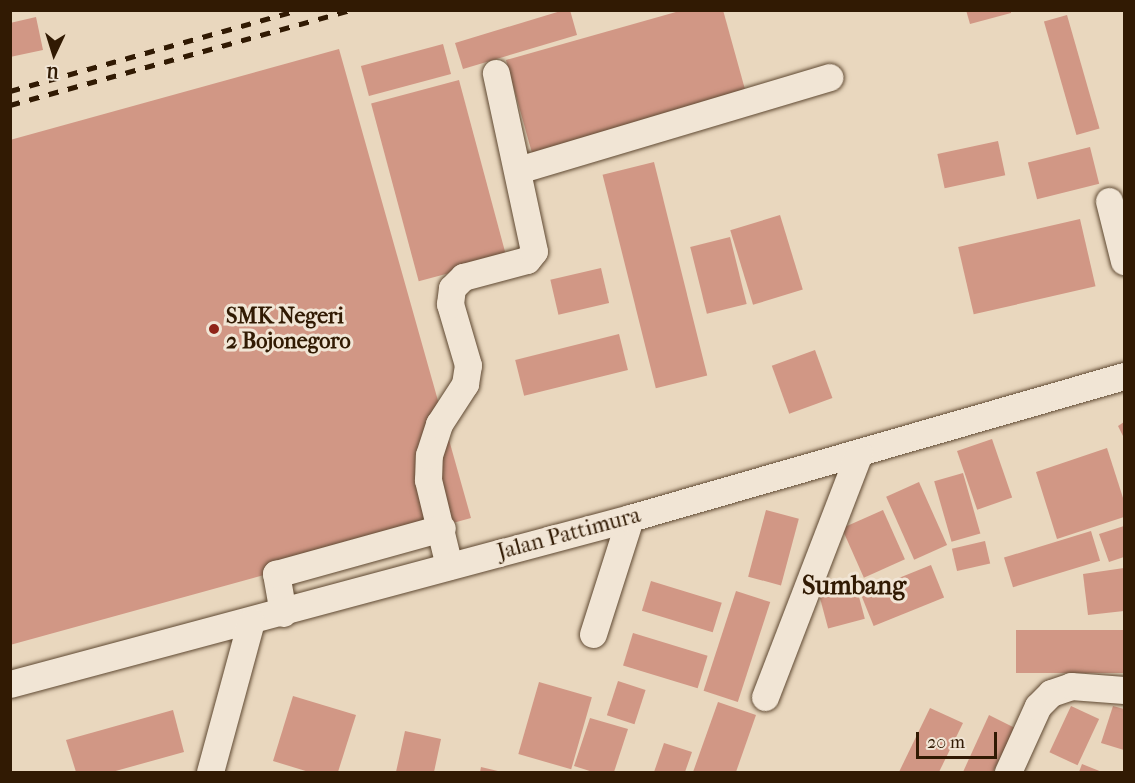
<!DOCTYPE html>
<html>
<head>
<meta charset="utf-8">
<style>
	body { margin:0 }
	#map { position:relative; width:1135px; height:783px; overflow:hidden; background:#e9d7be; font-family:"IM FELL French Canon",serif }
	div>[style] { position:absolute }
	.building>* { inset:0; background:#d19785; transform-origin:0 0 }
	.roads { filter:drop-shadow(0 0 2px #5f4932) drop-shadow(0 0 2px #5f4932) }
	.minor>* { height:27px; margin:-13.5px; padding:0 13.5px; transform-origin:13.5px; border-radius:13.5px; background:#f1e5d5 }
	.rail>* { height:4.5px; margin-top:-2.25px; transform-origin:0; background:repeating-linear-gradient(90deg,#311a03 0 10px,transparent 0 20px) }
	.dots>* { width:16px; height:16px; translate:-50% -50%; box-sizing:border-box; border:3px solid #f1e5d5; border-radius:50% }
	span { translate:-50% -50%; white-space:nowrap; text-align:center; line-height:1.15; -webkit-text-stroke:6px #f1e5d5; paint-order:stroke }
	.poi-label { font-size:22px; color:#311a03; font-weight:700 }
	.left { translate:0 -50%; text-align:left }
	.street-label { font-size:22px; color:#311a03 }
	.quarter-label { font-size:26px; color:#311a03; font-weight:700 }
	.frame { position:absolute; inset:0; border:12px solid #311a03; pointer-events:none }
	.north { position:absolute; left:24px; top:24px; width:60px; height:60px; -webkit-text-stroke:4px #f1e5d5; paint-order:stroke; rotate:184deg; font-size:16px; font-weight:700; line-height:24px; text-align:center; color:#311a03 }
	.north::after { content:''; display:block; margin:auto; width:21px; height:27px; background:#311a03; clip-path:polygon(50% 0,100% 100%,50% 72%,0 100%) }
	.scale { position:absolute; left:916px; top:732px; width:81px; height:27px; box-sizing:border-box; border:3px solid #311a03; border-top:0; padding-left:8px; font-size:18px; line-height:21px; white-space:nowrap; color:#311a03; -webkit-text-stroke:4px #f1e5d5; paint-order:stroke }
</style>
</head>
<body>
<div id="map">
	<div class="building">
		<i style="clip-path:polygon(564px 10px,570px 10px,577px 35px,463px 69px,455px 43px)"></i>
		<i style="clip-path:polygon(683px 10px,723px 10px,746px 93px,532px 153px,506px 60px)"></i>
		<i style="clip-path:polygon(966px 10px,1011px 10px,1011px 13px,970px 24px)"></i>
		<i style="left:1067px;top:15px;width:118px;height:24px;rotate:74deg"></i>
		<i style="clip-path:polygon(36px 17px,43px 50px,10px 57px,10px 23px)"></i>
		<i style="left:443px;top:44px;width:31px;height:85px;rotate:75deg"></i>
		<i style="clip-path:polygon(339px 49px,471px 518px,10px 645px,10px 140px)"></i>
		<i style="left:459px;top:80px;width:184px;height:91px;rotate:75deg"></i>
		<i style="left:998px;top:141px;width:35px;height:62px;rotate:78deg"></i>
		<i style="left:1090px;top:147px;width:38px;height:64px;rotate:76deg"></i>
		<i style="left:654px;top:162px;width:220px;height:53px;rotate:76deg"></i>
		<i style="left:780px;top:215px;width:78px;height:52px;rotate:73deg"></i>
		<i style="left:1080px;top:219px;width:69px;height:125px;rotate:77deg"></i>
		<i style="left:730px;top:237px;width:69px;height:41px;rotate:76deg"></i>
		<i style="left:601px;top:268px;width:36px;height:52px;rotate:77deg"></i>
		<i style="left:619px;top:334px;width:37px;height:107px;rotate:76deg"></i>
		<i style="left:815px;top:350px;width:51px;height:46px;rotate:70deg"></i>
		<i style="clip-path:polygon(1124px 422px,1124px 438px,1118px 426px)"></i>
		<i style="left:992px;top:439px;width:62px;height:37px;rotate:71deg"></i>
		<i style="clip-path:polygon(1107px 448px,1124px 501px,1124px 517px,1057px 539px,1036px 472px)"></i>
		<i style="left:963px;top:473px;width:63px;height:30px;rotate:74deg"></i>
		<i style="left:919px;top:482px;width:69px;height:36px;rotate:66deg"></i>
		<i style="left:766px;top:510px;width:34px;height:69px;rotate:15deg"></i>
		<i style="left:883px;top:510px;width:54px;height:45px;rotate:66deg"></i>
		<i style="clip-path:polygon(1124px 526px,1124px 557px,1109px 562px,1099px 534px)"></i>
		<i style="left:1091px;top:531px;width:31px;height:91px;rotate:73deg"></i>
		<i style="left:985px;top:541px;width:23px;height:34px;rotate:77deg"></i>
		<i style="left:931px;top:565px;width:35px;height:76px;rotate:68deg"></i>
		<i style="clip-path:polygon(1124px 568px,1124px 611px,1088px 615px,1083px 574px)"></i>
		<i style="left:651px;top:581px;width:74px;height:31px;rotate:17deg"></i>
		<i style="left:855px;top:582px;width:38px;height:38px;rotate:75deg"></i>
		<i style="left:736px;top:591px;width:36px;height:105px;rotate:18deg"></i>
		<i style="left:1124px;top:630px;width:43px;height:108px;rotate:90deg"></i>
		<i style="left:633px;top:633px;width:78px;height:34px;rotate:17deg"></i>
		<i style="left:618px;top:681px;width:29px;height:36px;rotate:18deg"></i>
		<i style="left:539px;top:682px;width:55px;height:75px;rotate:16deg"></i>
		<i style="clip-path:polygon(293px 696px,356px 715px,338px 772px,309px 772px,273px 761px)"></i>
		<i style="clip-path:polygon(718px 702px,756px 715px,736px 772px,693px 772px)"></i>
		<i style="left:1071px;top:706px;width:31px;height:51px;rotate:25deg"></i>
		<i style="clip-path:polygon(1113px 706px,1124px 709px,1124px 750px,1101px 743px)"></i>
		<i style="clip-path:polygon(930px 708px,963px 723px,939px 772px,899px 772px)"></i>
		<i style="clip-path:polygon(173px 710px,184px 752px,112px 772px,76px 772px,66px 740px)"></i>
		<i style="clip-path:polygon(989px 715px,1015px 728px,993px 772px,963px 772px)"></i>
		<i style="clip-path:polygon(590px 718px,628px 729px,614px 772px,593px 772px,574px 766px)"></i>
		<i style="clip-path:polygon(405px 731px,441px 739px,434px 772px,396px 772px)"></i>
		<i style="clip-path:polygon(664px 743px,692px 752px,685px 772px,654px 772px)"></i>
		<i style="clip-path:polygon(1082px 764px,1102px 772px,1079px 772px)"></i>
		<i style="clip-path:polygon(481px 767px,502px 772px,480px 772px)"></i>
	</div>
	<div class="roads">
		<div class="minor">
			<i style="left:518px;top:170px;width:325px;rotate:-16.6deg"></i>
			<i style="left:1109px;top:201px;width:62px;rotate:76deg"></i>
			<i style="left:449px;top:566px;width:89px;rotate:-103.7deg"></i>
			<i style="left:428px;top:480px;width:25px;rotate:-88deg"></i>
			<i style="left:429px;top:455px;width:33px;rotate:-72deg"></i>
			<i style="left:439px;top:424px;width:48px;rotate:-57deg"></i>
			<i style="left:465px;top:384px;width:19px;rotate:-81deg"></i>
			<i style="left:468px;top:365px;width:64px;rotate:-106.4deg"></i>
			<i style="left:450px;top:304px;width:16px;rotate:-83deg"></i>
			<i style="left:452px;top:288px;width:16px;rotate:-45deg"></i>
			<i style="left:463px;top:277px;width:66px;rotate:-14.9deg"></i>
			<i style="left:527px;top:260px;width:11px;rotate:-52deg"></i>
			<i style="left:534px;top:251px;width:182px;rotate:-102.1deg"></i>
			<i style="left:283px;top:613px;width:40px;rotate:-100deg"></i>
			<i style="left:276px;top:574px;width:172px;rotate:-15.5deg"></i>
			<i style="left:593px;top:634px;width:122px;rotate:-72.3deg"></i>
			<i style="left:10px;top:684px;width:642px;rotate:-14.99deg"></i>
			<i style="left:630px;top:518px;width:514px;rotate:-16.04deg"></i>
			<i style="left:765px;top:697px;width:261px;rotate:-68.9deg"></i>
			<i style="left:210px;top:772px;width:156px;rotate:-74.8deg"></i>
			<i style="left:1008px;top:772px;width:72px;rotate:-65.6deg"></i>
			<i style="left:1038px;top:706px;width:18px;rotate:-45deg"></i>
			<i style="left:1051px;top:693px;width:21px;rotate:-19deg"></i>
			<i style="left:1071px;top:686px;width:53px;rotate:4.3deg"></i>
		</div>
	</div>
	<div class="rail">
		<i style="left:10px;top:91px;width:299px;rotate:-15.7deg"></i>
		<i style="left:10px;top:105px;width:354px;rotate:-15.6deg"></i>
	</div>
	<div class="dots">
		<i style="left:214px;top:329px;background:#8f2418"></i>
	</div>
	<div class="poi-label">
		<span class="left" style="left:226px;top:329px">SMK Negeri<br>2 Bojonegoro</span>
	</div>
	<div class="street-label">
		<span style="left:569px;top:534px;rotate:-15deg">Jalan Pattimura</span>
	</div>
	<div class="quarter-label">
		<span style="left:854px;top:586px">Sumbang</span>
	</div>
	<div class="frame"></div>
	<div class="north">U</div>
	<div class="scale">20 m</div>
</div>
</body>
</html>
